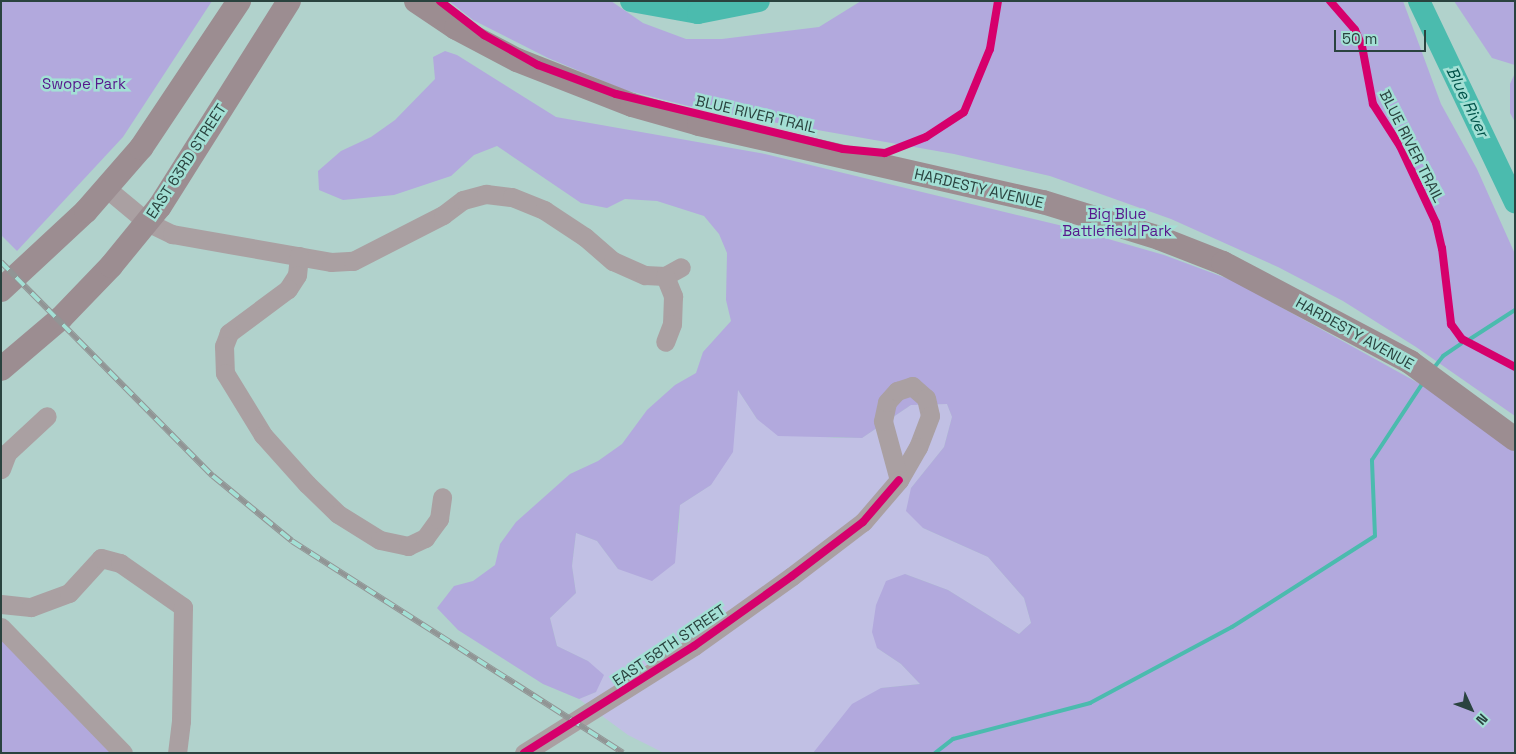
<!DOCTYPE html>
<html>
<head>
<meta charset="utf-8">
<style>
	body { margin:0 }
	#map { position:relative; width:1516px; height:754px; overflow:hidden; background:#b1d2cc; font-family:"Space Grotesk",sans-serif }
	div>[style] { position:absolute }
	.green>* { inset:0; background:#c1c0e4 }
	.forest>* { inset:0; background:#b2a9dd }
	.stream>* { height:4px; margin:-2px; padding:0 2px; transform-origin:2px; border-radius:2px; background:#4bbbae }
	.river>* { height:22px; margin:-11px; padding:0 11px; transform-origin:11px; border-radius:11px; background:#4bbbae }
	.minor>* { height:19px; margin:-9.5px; padding:0 9.5px; transform-origin:9.5px; border-radius:9.5px; background:#aaa0a2 }
	.major>* { height:24px; margin:-12px; padding:0 12px; transform-origin:12px; border-radius:12px; background:#9c8d91 }
	.rail>* { height:5.5px; margin-top:-2.75px; transform-origin:0; background:repeating-linear-gradient(90deg,#a3e0d5 0 11px,#919595 0 22px); box-sizing:border-box; border-block:1px solid #919595 }
	.cycleway>* { height:8px; margin:-4px; padding:0 4px; transform-origin:4px; border-radius:4px; background:#d6006c }
	span { translate:-50% -50%; white-space:nowrap; text-align:center; line-height:1.15; -webkit-text-stroke:5px #a3e0d5; paint-order:stroke }
	.park-label { font-size:15px; color:#57188d }
	.street-label { font-size:15px; color:#2a433f }
	.water-label { font-size:16px; color:#005249; font-style:italic }
	.frame { position:absolute; inset:0; border:2px solid #2a433f; pointer-events:none }
	.north { position:absolute; left:1446px; top:684px; width:50px; height:50px; -webkit-text-stroke:4px #a3e0d5; paint-order:stroke; rotate:133deg; font-size:14px; font-weight:700; line-height:20px; text-align:center; color:#2a433f }
	.north::after { content:''; display:block; margin:auto; width:18px; height:22px; background:#2a433f; clip-path:polygon(50% 0,100% 100%,50% 72%,0 100%) }
	.scale { position:absolute; left:1334px; top:30px; width:92px; height:22px; box-sizing:border-box; border:2px solid #2a433f; border-top:0; padding-left:6px; font-size:15px; line-height:18px; white-space:nowrap; color:#2a433f; -webkit-text-stroke:4px #a3e0d5; paint-order:stroke }
</style>
</head>
<body>
<div id="map">
	<div class="green">
		<i style="clip-path:polygon(738px 390px,757px 419px,808px 435px,835px 438px,862px 438px,911px 405px,947px 404px,952px 417px,944px 447px,911px 488px,923px 528px,988px 557px,1024px 598px,1031px 623px,1019px 634px,948px 590px,905px 574px,877px 648px,901px 664px,920px 684px,881px 688px,813px 753px,664px 753px,628px 735px,579px 699px,596px 692px,588px 661px,557px 646px,550px 618px,576px 593px,572px 566px,576px 533px,597px 541px,618px 569px,679px 532px,680px 505px,711px 485px,733px 420px)"></i>
	</div>
	<div class="forest">
		<i style="clip-path:polygon(1px 1px,212px 1px,123px 137px,17px 251px,1px 235px)"></i>
		<i style="clip-path:polygon(449px 1px,611px 1px,643px 23px,686px 39px,722px 39px,819px 27px,861px 1px,1403px 1px,1441px 104px,1477px 169px,1515px 254px,1515px 416px,1416px 347px,1343px 301px,1278px 267px,1171px 219px,1050px 176px,954px 154px,704px 110px,625px 90px,548px 58px,473px 20px)"></i>
		<i style="clip-path:polygon(1454px 1px,1515px 1px,1515px 65px,1492px 58px)"></i>
		<i style="clip-path:polygon(445px 51px,457px 55px,556px 117px,765px 154px,1063px 226px,1164px 255px,1234px 281px,1440px 395px,1515px 452px,1515px 753px,813px 753px,852px 704px,881px 688px,920px 684px,901px 664px,877px 648px,872px 632px,876px 605px,886px 581px,905px 574px,948px 590px,1019px 634px,1031px 623px,1024px 598px,988px 557px,923px 528px,906px 511px,911px 488px,944px 447px,952px 417px,947px 404px,911px 405px,862px 438px,778px 436px,757px 419px,738px 390px,733px 452px,711px 485px,680px 505px,675px 563px,652px 581px,618px 569px,597px 541px,576px 533px,572px 566px,576px 593px,550px 618px,557px 646px,588px 661px,604px 675px,596px 692px,579px 699px,543px 684px,458px 630px,437px 608px,454px 586px,473px 581px,495px 565px,500px 544px,516px 522px,570px 474px,598px 461px,622px 444px,647px 410px,675px 385px,696px 373px,703px 352px,731px 321px,726px 300px,727px 253px,719px 234px,704px 216px,657px 201px,625px 199px,607px 208px,581px 203px,497px 146px,474px 155px,451px 176px,394px 195px,343px 200px,319px 190px,318px 171px,341px 151px,371px 137px,395px 120px,435px 79px,433px 57px)"></i>
		<i style="clip-path:polygon(1515px 73px,1515px 122px,1510px 113px,1510px 84px)"></i>
		<i style="clip-path:polygon(1px 636px,113px 753px,1px 753px)"></i>
	</div>
	<div class="stream">
		<i style="left:1470px;top:339px;width:54px;rotate:-32.8deg"></i>
		<i style="left:1433px;top:369px;width:16px;rotate:-52deg"></i>
		<i style="left:1443px;top:356px;width:22px;rotate:-34deg"></i>
		<i style="left:935px;top:753px;width:23px;rotate:-38deg"></i>
		<i style="left:953px;top:739px;width:142px;rotate:-14.7deg"></i>
		<i style="left:1090px;top:703px;width:161px;rotate:-28.2deg"></i>
		<i style="left:1232px;top:627px;width:169px;rotate:-32.5deg"></i>
		<i style="left:1375px;top:536px;width:76px;rotate:-92.3deg"></i>
		<i style="left:1372px;top:460px;width:95px;rotate:-56.6deg"></i>
	</div>
	<div class="river">
		<i style="left:631px;top:1px;width:68px;rotate:10.2deg"></i>
		<i style="left:698px;top:13px;width:62px;rotate:-11.1deg"></i>
		<i style="left:1419px;top:1px;width:223px;rotate:64.5deg"></i>
	</div>
	<div class="minor">
		<i style="left:106px;top:188px;width:53px;rotate:39.7deg"></i>
		<i style="left:147px;top:222px;width:28px;rotate:26deg"></i>
		<i style="left:172px;top:234px;width:161px;rotate:10deg"></i>
		<i style="left:331px;top:262px;width:22px;rotate:-3deg"></i>
		<i style="left:353px;top:261px;width:101px;rotate:-27.1deg"></i>
		<i style="left:443px;top:215px;width:25px;rotate:-37deg"></i>
		<i style="left:463px;top:200px;width:24px;rotate:-15deg"></i>
		<i style="left:486px;top:194px;width:26px;rotate:7deg"></i>
		<i style="left:512px;top:197px;width:35px;rotate:22deg"></i>
		<i style="left:544px;top:210px;width:49px;rotate:33.4deg"></i>
		<i style="left:585px;top:237px;width:37px;rotate:41deg"></i>
		<i style="left:613px;top:261px;width:35px;rotate:24deg"></i>
		<i style="left:645px;top:275px;width:20px;rotate:3deg"></i>
		<i style="left:665px;top:276px;width:18px;rotate:-29deg"></i>
		<i style="left:299px;top:256px;width:19px;rotate:96deg"></i>
		<i style="left:297px;top:275px;width:17px;rotate:123deg"></i>
		<i style="left:288px;top:289px;width:74px;rotate:143.3deg"></i>
		<i style="left:229px;top:333px;width:14px;rotate:111deg"></i>
		<i style="left:224px;top:346px;width:27px;rotate:88deg"></i>
		<i style="left:225px;top:373px;width:73px;rotate:58.5deg"></i>
		<i style="left:263px;top:435px;width:66px;rotate:48.1deg"></i>
		<i style="left:307px;top:484px;width:43px;rotate:44.1deg"></i>
		<i style="left:338px;top:514px;width:49px;rotate:31.8deg"></i>
		<i style="left:380px;top:540px;width:29px;rotate:12deg"></i>
		<i style="left:408px;top:546px;width:19px;rotate:-25deg"></i>
		<i style="left:425px;top:538px;width:24px;rotate:-54deg"></i>
		<i style="left:439px;top:519px;width:22px;rotate:-82deg"></i>
		<i style="left:665px;top:276px;width:22px;rotate:68deg"></i>
		<i style="left:673px;top:296px;width:28px;rotate:92deg"></i>
		<i style="left:672px;top:324px;width:19px;rotate:111deg"></i>
		<i style="left:912px;top:386px;width:18px;rotate:41deg"></i>
		<i style="left:926px;top:398px;width:18px;rotate:77deg"></i>
		<i style="left:930px;top:416px;width:33px;rotate:111deg"></i>
		<i style="left:918px;top:447px;width:38px;rotate:120deg"></i>
		<i style="left:899px;top:480px;width:61px;rotate:-105.2deg"></i>
		<i style="left:883px;top:421px;width:19px;rotate:-78deg"></i>
		<i style="left:887px;top:402px;width:15px;rotate:-48deg"></i>
		<i style="left:897px;top:391px;width:16px;rotate:-18deg"></i>
		<i style="left:1px;top:469px;width:17px;rotate:-69deg"></i>
		<i style="left:7px;top:453px;width:54px;rotate:-42.8deg"></i>
		<i style="left:1px;top:604px;width:30px;rotate:6deg"></i>
		<i style="left:31px;top:607px;width:40px;rotate:-20.2deg"></i>
		<i style="left:69px;top:593px;width:47px;rotate:-47.6deg"></i>
		<i style="left:101px;top:558px;width:20px;rotate:15deg"></i>
		<i style="left:120px;top:563px;width:77px;rotate:34.9deg"></i>
		<i style="left:183px;top:607px;width:114px;rotate:91deg"></i>
		<i style="left:181px;top:721px;width:32px;rotate:97deg"></i>
		<i style="left:1px;top:627px;width:175px;rotate:45.9deg"></i>
		<i style="left:524px;top:753px;width:201px;rotate:-32.2deg"></i>
		<i style="left:694px;top:646px;width:120px;rotate:-35.5deg"></i>
		<i style="left:792px;top:576px;width:89px;rotate:-37.3deg"></i>
		<i style="left:863px;top:522px;width:55px;rotate:-49.4deg"></i>
	</div>
	<div class="major">
		<i style="left:416px;top:1px;width:48px;rotate:34deg"></i>
		<i style="left:456px;top:28px;width:69px;rotate:27.7deg"></i>
		<i style="left:517px;top:60px;width:123px;rotate:21.4deg"></i>
		<i style="left:632px;top:105px;width:70px;rotate:15.8deg"></i>
		<i style="left:699px;top:124px;width:353px;rotate:12.8deg"></i>
		<i style="left:1043px;top:202px;width:121px;rotate:17.2deg"></i>
		<i style="left:1159px;top:238px;width:69px;rotate:21.3deg"></i>
		<i style="left:1223px;top:263px;width:212px;rotate:27.9deg"></i>
		<i style="left:1410px;top:362px;width:130px;rotate:36.3deg"></i>
		<i style="left:1px;top:290px;width:116px;rotate:-42.9deg"></i>
		<i style="left:86px;top:211px;width:84px;rotate:-48.9deg"></i>
		<i style="left:141px;top:148px;width:177px;rotate:-56.3deg"></i>
		<i style="left:1px;top:369px;width:79px;rotate:-40.4deg"></i>
		<i style="left:61px;top:318px;width:72px;rotate:-46.1deg"></i>
		<i style="left:111px;top:266px;width:77px;rotate:-50.8deg"></i>
		<i style="left:160px;top:206px;width:242px;rotate:-57.8deg"></i>
	</div>
	<div class="rail">
		<i style="left:1px;top:262px;width:301px;rotate:45.3deg"></i>
		<i style="left:213px;top:476px;width:102px;rotate:39.4deg"></i>
		<i style="left:292px;top:541px;width:393px;rotate:32.6deg"></i>
	</div>
	<div class="cycleway">
		<i style="left:440px;top:1px;width:56px;rotate:37.7deg"></i>
		<i style="left:484px;top:35px;width:62px;rotate:29.1deg"></i>
		<i style="left:538px;top:65px;width:83px;rotate:20.4deg"></i>
		<i style="left:616px;top:94px;width:234px;rotate:13.6deg"></i>
		<i style="left:843px;top:149px;width:42px;rotate:5.4deg"></i>
		<i style="left:885px;top:153px;width:44px;rotate:-21.3deg"></i>
		<i style="left:926px;top:137px;width:45px;rotate:-33.3deg"></i>
		<i style="left:964px;top:112px;width:68px;rotate:-67.6deg"></i>
		<i style="left:990px;top:49px;width:49px;rotate:-80.5deg"></i>
		<i style="left:1330px;top:1px;width:38px;rotate:49deg"></i>
		<i style="left:1355px;top:30px;width:17px;rotate:66deg"></i>
		<i style="left:1362px;top:46px;width:59px;rotate:79.3deg"></i>
		<i style="left:1373px;top:104px;width:50px;rotate:57.3deg"></i>
		<i style="left:1400px;top:146px;width:85px;rotate:64.9deg"></i>
		<i style="left:1436px;top:223px;width:26px;rotate:77deg"></i>
		<i style="left:1442px;top:248px;width:77px;rotate:83.2deg"></i>
		<i style="left:1451px;top:324px;width:19px;rotate:54deg"></i>
		<i style="left:1462px;top:339px;width:60px;rotate:27.8deg"></i>
		<i style="left:524px;top:753px;width:201px;rotate:-32.2deg"></i>
		<i style="left:694px;top:646px;width:120px;rotate:-35.5deg"></i>
		<i style="left:792px;top:576px;width:89px;rotate:-37.3deg"></i>
		<i style="left:863px;top:522px;width:55px;rotate:-49.4deg"></i>
	</div>
	<div class="park-label">
		<span style="left:84px;top:84px">Swope Park</span>
		<span style="left:1117px;top:222px">Big Blue<br>Battlefield Park</span>
	</div>
	<div class="street-label">
		<span style="left:756px;top:114px;rotate:13deg">BLUE RIVER TRAIL</span>
		<span style="left:1412px;top:146px;rotate:63deg">BLUE RIVER TRAIL</span>
		<span style="left:186px;top:161px;rotate:-57deg">EAST 63RD STREET</span>
		<span style="left:979px;top:188px;rotate:13deg">HARDESTY AVENUE</span>
		<span style="left:1355px;top:333px;rotate:29deg">HARDESTY AVENUE</span>
		<span style="left:669px;top:645px;rotate:-34deg">EAST 58TH STREET</span>
	</div>
	<div class="water-label">
		<span style="left:1467px;top:102px;rotate:64deg">Blue River</span>
	</div>
	<div class="frame"></div>
	<div class="north">N</div>
	<div class="scale">50 m</div>
</div>
</body>
</html>
